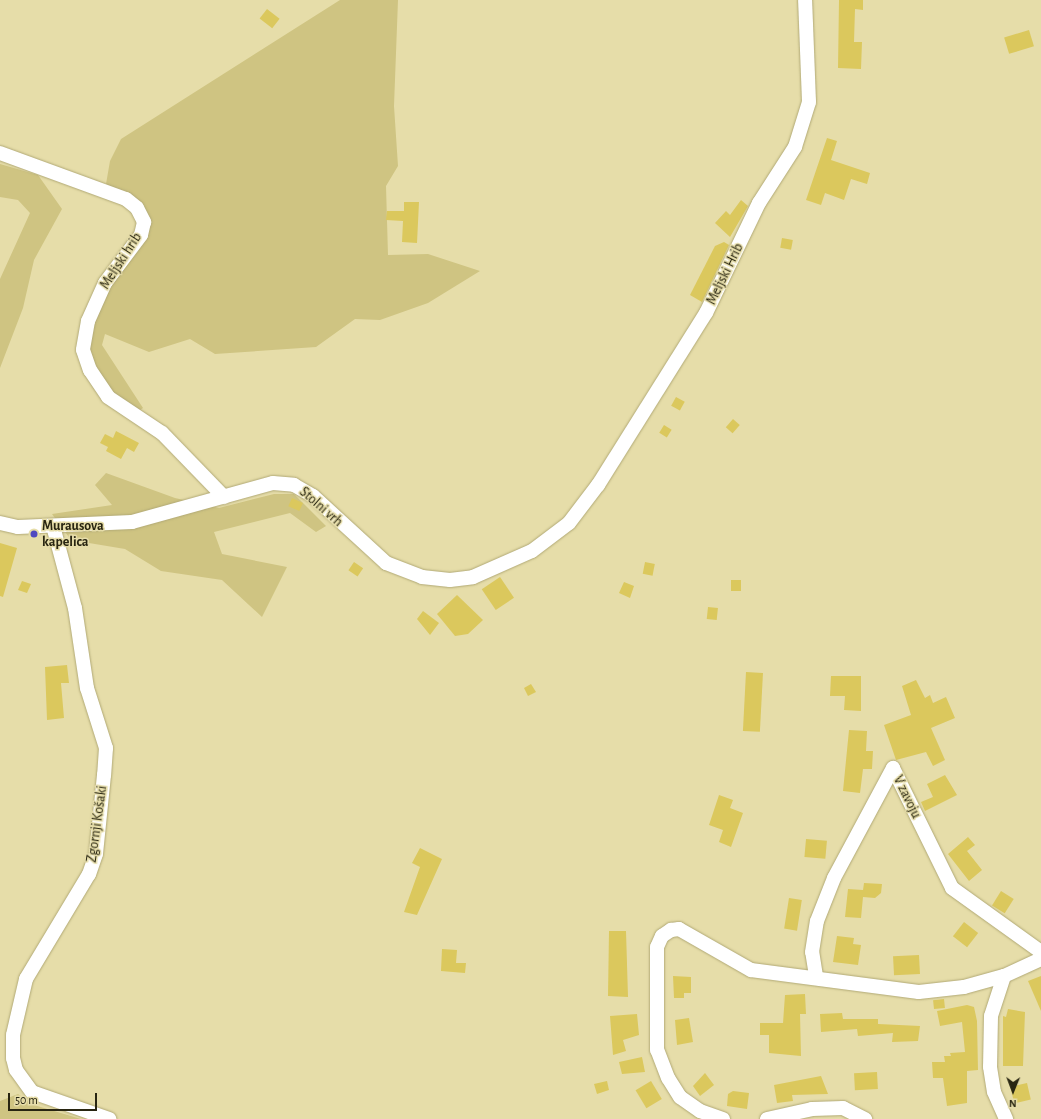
<!DOCTYPE html>
<html>
<head>
<meta charset="utf-8">
<style>
	body { margin:0 }
	#map { position:relative; width:1041px; height:1119px; overflow:hidden; background:#e6dda9; font-family:"Alegreya Sans",sans-serif }
	div>[style] { position:absolute }
	.green>* { inset:0; background:#cfc482 }
	.building>* { inset:0; background:#dbc85d; transform-origin:0 0 }
	.roads { filter:drop-shadow(0 0 1px #b1a976) drop-shadow(0 0 1px #b1a976) }
	.street>* { height:14px; margin:-7px; padding:0 7px; transform-origin:7px; border-radius:7px; background:#fff }
	.dots>* { width:11px; height:11px; translate:-50% -50%; box-sizing:border-box; border:2px solid #e6dda9; border-radius:50% }
	span { translate:-50% -50%; white-space:nowrap; text-align:center; line-height:1.15; -webkit-text-stroke:3px #e6dda9; paint-order:stroke }
	.street-label { font-size:14px; color:#282511 }
	.poi-label { font-size:14px; color:#282511; font-weight:700 }
	.left { translate:0 -50%; text-align:left }
	.north { position:absolute; left:993px; top:1071px; width:40px; height:40px; -webkit-text-stroke:3px #e6dda9; paint-order:stroke; rotate:181deg; font-size:11px; font-weight:700; line-height:16px; text-align:center; color:#282511 }
	.north::after { content:''; display:block; margin:auto; width:14px; height:18px; background:#282511; clip-path:polygon(50% 0,100% 100%,50% 72%,0 100%) }
	.scale { position:absolute; left:8px; top:1093px; width:89px; height:18px; box-sizing:border-box; border:2px solid #282511; border-top:0; padding-left:5px; font-size:12px; line-height:14px; white-space:nowrap; color:#282511; -webkit-text-stroke:3px #e6dda9; paint-order:stroke }
</style>
</head>
<body>
<div id="map">
	<div class="green">
		<i style="clip-path:polygon(340px 0,398px 0,394px 106px,398px 166px,386px 186px,388px 255px,428px 254px,480px 271px,428px 303px,380px 320px,355px 319px,316px 347px,215px 354px,190px 339px,149px 352px,105px 334px,102px 345px,143px 408px,137px 412px,112px 395px,89px 352px,93px 321px,108px 285px,145px 237px,128px 194px,106px 184px,110px 161px,121px 139px)"></i>
		<i style="clip-path:polygon(0 164px,38px 175px,62px 209px,34px 260px,23px 308px,0 368px,0 279px,30px 213px,18px 200px,0 197px)"></i>
		<i style="clip-path:polygon(106px 473px,175px 498px,219px 508px,274px 494px,294px 494px,326px 526px,316px 532px,290px 513px,214px 532px,222px 554px,287px 567px,262px 617px,222px 580px,161px 571px,125px 549px,71px 540px,52px 514px,112px 505px,95px 485px)"></i>
		<i style="clip-path:polygon(18px 1094px,34px 1105px,81px 1119px,0 1119px,0 1101px)"></i>
	</div>
	<div class="building">
		<i style="clip-path:polygon(839px 0,863px 0,863px 10px,855px 9px,854px 42px,862px 42px,861px 69px,838px 68px)"></i>
		<i style="left:267px;top:9px;width:16px;height:12px;rotate:38deg"></i>
		<i style="left:1029px;top:30px;width:17px;height:26px;rotate:73deg"></i>
		<i style="clip-path:polygon(827px 138px,837px 141px,831px 160px,870px 173px,867px 184px,851px 179px,844px 200px,825px 193px,821px 205px,806px 200px)"></i>
		<i style="clip-path:polygon(741px 200px,748px 206px,730px 237px,715px 223px,726px 211px,730px 215px)"></i>
		<i style="clip-path:polygon(404px 202px,419px 202px,417px 243px,402px 242px,403px 221px,386px 220px,387px 211px,404px 211px)"></i>
		<i style="left:782px;top:238px;width:11px;height:10px;rotate:10deg"></i>
		<i style="clip-path:polygon(724px 242px,729px 245px,702px 302px,690px 295px,715px 246px)"></i>
		<i style="left:676px;top:397px;width:10px;height:10px;rotate:29deg"></i>
		<i style="left:733px;top:419px;width:9px;height:11px;rotate:41deg"></i>
		<i style="left:664px;top:425px;width:9px;height:9px;rotate:32deg"></i>
		<i style="clip-path:polygon(116px 431px,139px 443px,134px 452px,127px 448px,121px 459px,106px 451px,108px 447px,100px 443px,105px 434px,113px 438px)"></i>
		<i style="left:292px;top:498px;width:12px;height:9px;rotate:24deg"></i>
		<i style="clip-path:polygon(0 543px,17px 548px,3px 597px,0 596px)"></i>
		<i style="left:354px;top:562px;width:11px;height:10px;rotate:34deg"></i>
		<i style="left:645px;top:562px;width:10px;height:12px;rotate:11deg"></i>
		<i style="left:500px;top:577px;width:25px;height:22px;rotate:56deg"></i>
		<i style="left:731px;top:580px;width:10px;height:11px"></i>
		<i style="clip-path:polygon(22px 581px,31px 584px,27px 593px,18px 590px)"></i>
		<i style="clip-path:polygon(624px 582px,634px 586px,630px 598px,619px 593px)"></i>
		<i style="clip-path:polygon(457px 595px,483px 620px,468px 634px,455px 636px,437px 614px)"></i>
		<i style="left:708px;top:607px;width:10px;height:12px;rotate:6deg"></i>
		<i style="clip-path:polygon(423px 611px,439px 623px,430px 635px,417px 619px)"></i>
		<i style="clip-path:polygon(67px 665px,69px 683px,61px 683px,64px 718px,47px 720px,45px 667px)"></i>
		<i style="left:746px;top:672px;width:17px;height:59px;rotate:3deg"></i>
		<i style="clip-path:polygon(831px 676px,861px 676px,861px 711px,844px 710px,845px 696px,830px 696px)"></i>
		<i style="clip-path:polygon(916px 680px,925px 698px,930px 695px,933px 703px,946px 697px,955px 718px,931px 728px,945px 760px,933px 766px,926px 752px,896px 760px,884px 725px,911px 715px,902px 686px)"></i>
		<i style="clip-path:polygon(531px 684px,536px 692px,528px 696px,524px 688px)"></i>
		<i style="clip-path:polygon(849px 730px,867px 731px,866px 751px,873px 751px,872px 769px,863px 769px,860px 793px,843px 791px)"></i>
		<i style="clip-path:polygon(945px 775px,957px 795px,925px 811px,921px 802px,933px 797px,927px 784px)"></i>
		<i style="clip-path:polygon(719px 795px,733px 800px,730px 808px,743px 813px,731px 847px,719px 842px,723px 830px,709px 825px)"></i>
		<i style="clip-path:polygon(968px 837px,975px 845px,967px 851px,982px 870px,969px 881px,948px 854px)"></i>
		<i style="left:806px;top:839px;width:21px;height:18px;rotate:5deg"></i>
		<i style="clip-path:polygon(420px 848px,442px 859px,417px 915px,404px 912px,420px 867px,412px 863px)"></i>
		<i style="clip-path:polygon(864px 883px,882px 884px,881px 893px,875px 898px,863px 897px,861px 918px,845px 917px,848px 889px,863px 890px)"></i>
		<i style="left:1001px;top:891px;width:15px;height:17px;rotate:32deg"></i>
		<i style="left:789px;top:898px;width:13px;height:31px;rotate:9deg"></i>
		<i style="left:964px;top:922px;width:18px;height:18px;rotate:38deg"></i>
		<i style="clip-path:polygon(609px 931px,626px 931px,628px 997px,608px 996px)"></i>
		<i style="clip-path:polygon(837px 936px,854px 938px,853px 944px,861px 945px,858px 965px,833px 962px)"></i>
		<i style="clip-path:polygon(442px 949px,457px 950px,456px 963px,466px 963px,465px 973px,441px 971px)"></i>
		<i style="left:919px;top:955px;width:19px;height:26px;rotate:87deg"></i>
		<i style="clip-path:polygon(673px 976px,691px 977px,691px 993px,684px 993px,684px 998px,674px 998px)"></i>
		<i style="clip-path:polygon(1041px 976px,1041px 1011px,1028px 981px)"></i>
		<i style="clip-path:polygon(805px 994px,806px 1014px,800px 1014px,801px 1056px,769px 1053px,769px 1035px,760px 1035px,760px 1023px,783px 1023px,785px 995px)"></i>
		<i style="left:944px;top:999px;width:9px;height:11px;rotate:84deg"></i>
		<i style="clip-path:polygon(967px 1005px,974px 1007px,977px 1021px,978px 1070px,967px 1071px,967px 1103px,947px 1106px,943px 1078px,933px 1078px,932px 1062px,945px 1062px,944px 1056px,951px 1056px,950px 1053px,965px 1052px,962px 1022px,940px 1026px,937px 1011px)"></i>
		<i style="clip-path:polygon(1008px 1009px,1025px 1012px,1023px 1066px,1003px 1066px,1003px 1016px,1006px 1017px)"></i>
		<i style="clip-path:polygon(842px 1013px,843px 1019px,878px 1019px,878px 1024px,920px 1026px,918px 1041px,892px 1042px,893px 1033px,858px 1036px,857px 1029px,821px 1032px,820px 1014px)"></i>
		<i style="clip-path:polygon(637px 1014px,639px 1035px,623px 1040px,626px 1051px,613px 1055px,610px 1016px)"></i>
		<i style="clip-path:polygon(689px 1018px,693px 1042px,677px 1045px,675px 1020px)"></i>
		<i style="clip-path:polygon(642px 1057px,645px 1072px,622px 1074px,619px 1062px)"></i>
		<i style="left:877px;top:1072px;width:17px;height:23px;rotate:87deg"></i>
		<i style="clip-path:polygon(705px 1073px,714px 1085px,700px 1096px,693px 1086px)"></i>
		<i style="clip-path:polygon(821px 1076px,828px 1094px,792px 1095px,793px 1101px,777px 1103px,774px 1085px)"></i>
		<i style="clip-path:polygon(607px 1081px,609px 1090px,597px 1094px,594px 1084px)"></i>
		<i style="left:651px;top:1081px;width:21px;height:18px;rotate:59deg"></i>
		<i style="left:1027px;top:1083px;width:17px;height:17px;rotate:77deg"></i>
		<i style="clip-path:polygon(733px 1091px,749px 1093px,747px 1109px,727px 1106px,728px 1094px)"></i>
	</div>
	<div class="roads">
		<div class="street">
			<i style="left:0;top:153px;width:134px;rotate:20.1deg"></i>
			<i style="left:126px;top:199px;width:14px;rotate:39deg"></i>
			<i style="left:137px;top:208px;width:16px;rotate:63deg"></i>
			<i style="left:144px;top:222px;width:13px;rotate:103deg"></i>
			<i style="left:141px;top:235px;width:60px;rotate:126.9deg"></i>
			<i style="left:105px;top:283px;width:42px;rotate:114.1deg"></i>
			<i style="left:88px;top:321px;width:29px;rotate:100deg"></i>
			<i style="left:83px;top:350px;width:21px;rotate:71deg"></i>
			<i style="left:90px;top:370px;width:32px;rotate:56deg"></i>
			<i style="left:108px;top:397px;width:65px;rotate:33.7deg"></i>
			<i style="left:162px;top:433px;width:89px;rotate:45.9deg"></i>
			<i style="left:0;top:523px;width:18px;rotate:13deg"></i>
			<i style="left:18px;top:527px;width:114px;rotate:-2.5deg"></i>
			<i style="left:132px;top:522px;width:146px;rotate:-15.5deg"></i>
			<i style="left:273px;top:483px;width:21px;rotate:5deg"></i>
			<i style="left:294px;top:485px;width:22px;rotate:30deg"></i>
			<i style="left:313px;top:496px;width:99px;rotate:42.5deg"></i>
			<i style="left:386px;top:563px;width:39px;rotate:21deg"></i>
			<i style="left:422px;top:577px;width:28px;rotate:6deg"></i>
			<i style="left:450px;top:580px;width:23px;rotate:-7deg"></i>
			<i style="left:473px;top:577px;width:64px;rotate:-23.8deg"></i>
			<i style="left:532px;top:551px;width:46px;rotate:-37.1deg"></i>
			<i style="left:569px;top:523px;width:48px;rotate:-52.7deg"></i>
			<i style="left:598px;top:485px;width:203px;rotate:-57.9deg"></i>
			<i style="left:706px;top:313px;width:122px;rotate:-64.3deg"></i>
			<i style="left:759px;top:203px;width:67px;rotate:-57.3deg"></i>
			<i style="left:795px;top:147px;width:47px;rotate:-72.7deg"></i>
			<i style="left:809px;top:102px;width:102px;rotate:-92.2deg"></i>
			<i style="left:53px;top:526px;width:85px;rotate:75deg"></i>
			<i style="left:75px;top:608px;width:81px;rotate:81.5deg"></i>
			<i style="left:87px;top:688px;width:63px;rotate:72.4deg"></i>
			<i style="left:106px;top:748px;width:27px;rotate:94deg"></i>
			<i style="left:104px;top:775px;width:79px;rotate:95.8deg"></i>
			<i style="left:96px;top:854px;width:21px;rotate:109deg"></i>
			<i style="left:89px;top:874px;width:122px;rotate:121deg"></i>
			<i style="left:26px;top:979px;width:57px;rotate:103.1deg"></i>
			<i style="left:13px;top:1035px;width:23px;rotate:90deg"></i>
			<i style="left:13px;top:1058px;width:12px;rotate:76deg"></i>
			<i style="left:16px;top:1070px;width:27px;rotate:54deg"></i>
			<i style="left:32px;top:1092px;width:82px;rotate:19.3deg"></i>
			<i style="left:816px;top:976px;width:24px;rotate:-99deg"></i>
			<i style="left:812px;top:952px;width:31px;rotate:-81deg"></i>
			<i style="left:817px;top:921px;width:46px;rotate:-68.4deg"></i>
			<i style="left:834px;top:878px;width:125px;rotate:-61.8deg"></i>
			<i style="left:893px;top:768px;width:134px;rotate:63.8deg"></i>
			<i style="left:952px;top:888px;width:110px;rotate:35.7deg"></i>
			<i style="left:1004px;top:976px;width:42px;rotate:108deg"></i>
			<i style="left:991px;top:1016px;width:51px;rotate:91.1deg"></i>
			<i style="left:990px;top:1067px;width:25px;rotate:81deg"></i>
			<i style="left:994px;top:1092px;width:30px;rotate:66deg"></i>
			<i style="left:723px;top:1119px;width:24px;rotate:-161deg"></i>
			<i style="left:700px;top:1111px;width:24px;rotate:-145deg"></i>
			<i style="left:680px;top:1097px;width:22px;rotate:-122deg"></i>
			<i style="left:668px;top:1078px;width:30px;rotate:-111deg"></i>
			<i style="left:657px;top:1050px;width:103px;rotate:-90deg"></i>
			<i style="left:657px;top:947px;width:12px;rotate:-66deg"></i>
			<i style="left:662px;top:936px;width:11px;rotate:-34deg"></i>
			<i style="left:671px;top:930px;width:8px;rotate:-7deg"></i>
			<i style="left:679px;top:929px;width:83px;rotate:29.7deg"></i>
			<i style="left:751px;top:970px;width:169px;rotate:7.5deg"></i>
			<i style="left:919px;top:992px;width:45px;rotate:-6.3deg"></i>
			<i style="left:964px;top:987px;width:41px;rotate:-15.4deg"></i>
			<i style="left:1004px;top:976px;width:41px;rotate:-24.7deg"></i>
			<i style="left:767px;top:1119px;width:46px;rotate:-12.5deg"></i>
			<i style="left:812px;top:1109px;width:31px;rotate:-2deg"></i>
			<i style="left:843px;top:1108px;width:25px;rotate:27deg"></i>
		</div>
	</div>
	<div class="dots">
		<i style="left:34px;top:534px;background:#5049c0"></i>
	</div>
	<div class="street-label">
		<span style="left:121px;top:261px;rotate:-57deg">Meljski hrib</span>
		<span style="left:725px;top:274px;rotate:-64deg">Meljski Hrib</span>
		<span style="left:321px;top:507px;rotate:41deg">Stolni vrh</span>
		<span style="left:907px;top:797px;rotate:64deg">V zavoju</span>
		<span style="left:97px;top:824px;rotate:-82deg">Zgornji Košaki</span>
	</div>
	<div class="poi-label">
		<span class="left" style="left:42px;top:534px">Murausova<br>kapelica</span>
	</div>
	<div class="north">N</div>
	<div class="scale">50 m</div>
</div>
</body>
</html>
